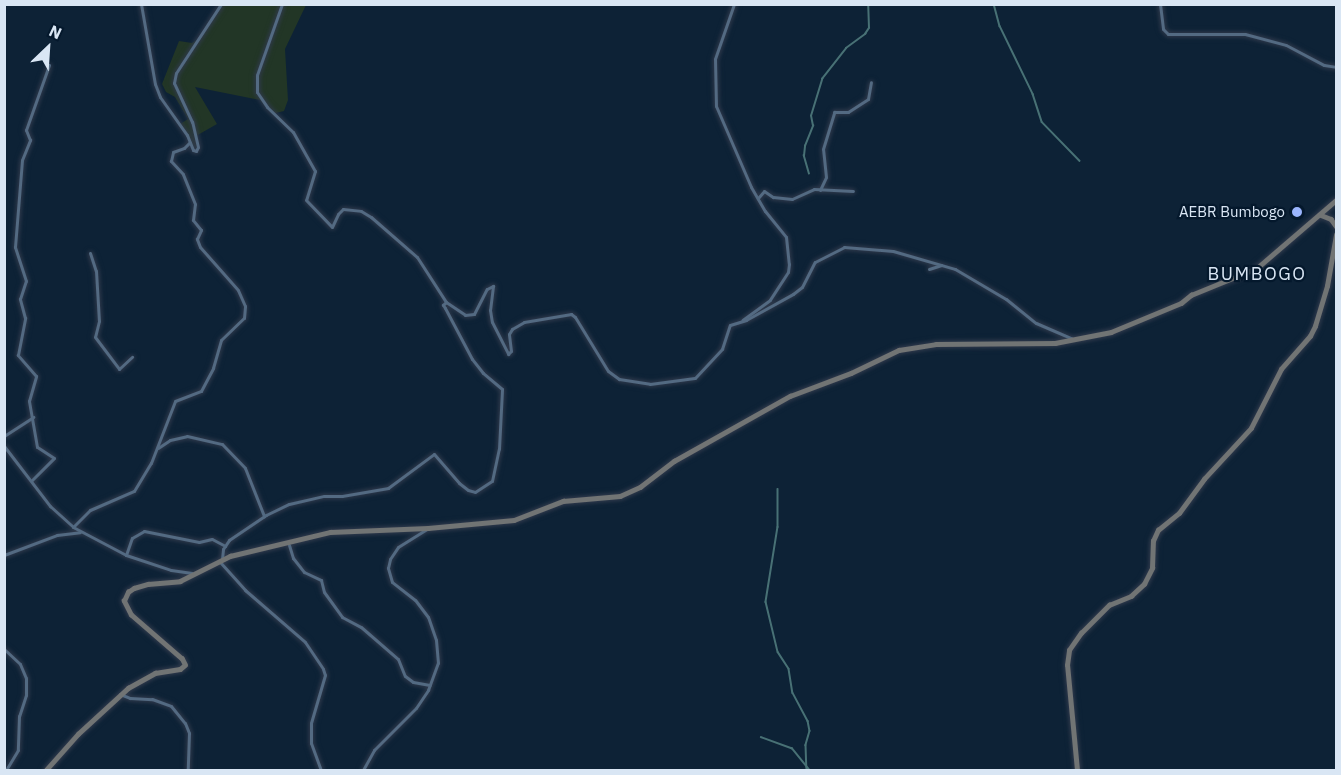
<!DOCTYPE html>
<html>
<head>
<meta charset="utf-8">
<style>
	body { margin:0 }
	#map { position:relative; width:1341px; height:775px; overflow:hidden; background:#0d2236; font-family:"IBM Plex Sans",sans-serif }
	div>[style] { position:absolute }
	.green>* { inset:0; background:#223626 }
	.stream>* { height:1.5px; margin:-0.75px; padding:0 0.75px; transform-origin:0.75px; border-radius:0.75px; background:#487175 }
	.roads { filter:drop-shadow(0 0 2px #303a4c) drop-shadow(0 0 2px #303a4c) }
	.street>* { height:3px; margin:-1.5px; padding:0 1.5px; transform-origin:1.5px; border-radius:1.5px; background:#536a82 }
	.secondary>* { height:4.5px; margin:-2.25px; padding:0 2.25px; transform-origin:2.25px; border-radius:2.25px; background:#717474 }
	.dots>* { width:16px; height:16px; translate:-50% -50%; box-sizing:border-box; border:3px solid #04182c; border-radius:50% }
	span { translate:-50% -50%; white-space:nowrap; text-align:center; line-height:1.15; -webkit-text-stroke:4.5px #04182c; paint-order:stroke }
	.poi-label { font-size:15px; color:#d9e6f4 }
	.right { translate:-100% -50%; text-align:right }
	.quarter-label { font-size:18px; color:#d9e6f4; letter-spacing:1.5px }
	.frame { position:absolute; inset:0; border:6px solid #d9e6f4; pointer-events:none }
	.north { position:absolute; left:18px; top:18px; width:60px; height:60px; -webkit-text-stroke:4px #04182c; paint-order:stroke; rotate:25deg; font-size:16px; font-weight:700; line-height:24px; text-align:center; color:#d9e6f4 }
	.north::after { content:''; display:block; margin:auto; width:21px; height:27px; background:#d9e6f4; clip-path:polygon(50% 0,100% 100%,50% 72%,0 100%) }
</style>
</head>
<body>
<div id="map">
	<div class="green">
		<i style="clip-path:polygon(216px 5px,306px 5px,285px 49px,288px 100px,284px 111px,272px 114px,260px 100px,195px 87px,217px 124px,196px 136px,198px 146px,196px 150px,193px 150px,180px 124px,188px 119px,175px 97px,166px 92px,162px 84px,179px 41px,192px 43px,200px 38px,220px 6px)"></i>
	</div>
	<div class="stream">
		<i style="left:994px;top:4px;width:23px;rotate:75deg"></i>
		<i style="left:1000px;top:26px;width:76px;rotate:64.1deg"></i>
		<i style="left:1033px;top:94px;width:29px;rotate:72deg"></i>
		<i style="left:1042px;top:122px;width:54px;rotate:45.7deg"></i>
		<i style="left:809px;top:174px;width:19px;rotate:-106deg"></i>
		<i style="left:804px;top:156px;width:10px;rotate:-84deg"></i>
		<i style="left:805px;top:146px;width:22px;rotate:-68deg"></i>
		<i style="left:813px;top:126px;width:10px;rotate:-101deg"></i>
		<i style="left:811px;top:116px;width:39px;rotate:-73deg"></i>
		<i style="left:822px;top:79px;width:39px;rotate:-52deg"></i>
		<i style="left:846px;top:48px;width:24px;rotate:-36deg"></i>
		<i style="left:865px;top:34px;width:7px;rotate:-56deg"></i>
		<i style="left:869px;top:28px;width:24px;rotate:-92deg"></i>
		<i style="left:778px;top:489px;width:38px;rotate:90deg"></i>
		<i style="left:778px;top:527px;width:76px;rotate:99.1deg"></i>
		<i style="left:766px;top:602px;width:51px;rotate:76.5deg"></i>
		<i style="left:778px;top:652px;width:20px;rotate:57deg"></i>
		<i style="left:789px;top:669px;width:24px;rotate:81deg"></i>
		<i style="left:793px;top:693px;width:32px;rotate:62deg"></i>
		<i style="left:808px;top:721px;width:10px;rotate:79deg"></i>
		<i style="left:810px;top:731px;width:15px;rotate:106deg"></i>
		<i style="left:806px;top:745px;width:23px;rotate:88deg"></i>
		<i style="left:761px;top:737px;width:33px;rotate:20deg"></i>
		<i style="left:792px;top:748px;width:28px;rotate:51deg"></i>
	</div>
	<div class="roads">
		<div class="street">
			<i style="left:141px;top:4px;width:81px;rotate:80.1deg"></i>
			<i style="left:155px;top:84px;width:14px;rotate:69deg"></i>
			<i style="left:160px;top:97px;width:47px;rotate:54.6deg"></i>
			<i style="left:187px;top:135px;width:16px;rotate:68deg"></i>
			<i style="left:193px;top:150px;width:3px;rotate:18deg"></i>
			<i style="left:196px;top:151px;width:4px;rotate:-63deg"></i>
			<i style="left:198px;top:147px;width:26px;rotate:-103deg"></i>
			<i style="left:192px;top:122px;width:43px;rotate:-114.8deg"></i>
			<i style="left:174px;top:83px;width:10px;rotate:-79deg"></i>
			<i style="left:176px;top:73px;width:82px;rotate:-56.9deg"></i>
			<i style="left:282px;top:4px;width:75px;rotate:109.4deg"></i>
			<i style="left:257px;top:75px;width:17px;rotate:90deg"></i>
			<i style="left:257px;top:92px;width:18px;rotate:56deg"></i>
			<i style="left:267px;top:107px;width:36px;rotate:44deg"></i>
			<i style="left:293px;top:132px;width:45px;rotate:60.6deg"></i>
			<i style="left:315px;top:171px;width:30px;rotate:107deg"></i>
			<i style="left:306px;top:200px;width:37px;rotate:46deg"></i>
			<i style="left:332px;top:227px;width:14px;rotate:-65deg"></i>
			<i style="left:338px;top:214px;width:7px;rotate:-45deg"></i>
			<i style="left:343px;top:209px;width:18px;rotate:6deg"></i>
			<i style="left:361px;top:211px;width:12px;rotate:31deg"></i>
			<i style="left:371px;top:217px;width:61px;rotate:41deg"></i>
			<i style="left:417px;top:257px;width:54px;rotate:57.2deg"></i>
			<i style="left:446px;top:302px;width:23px;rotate:34deg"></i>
			<i style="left:465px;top:315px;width:9px;rotate:-6deg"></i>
			<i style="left:474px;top:314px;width:28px;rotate:-63deg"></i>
			<i style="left:487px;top:289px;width:7px;rotate:-27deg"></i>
			<i style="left:493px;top:286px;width:24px;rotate:97deg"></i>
			<i style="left:490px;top:310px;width:12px;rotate:81deg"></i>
			<i style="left:492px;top:322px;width:36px;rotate:63deg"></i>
			<i style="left:508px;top:354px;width:4px;rotate:-45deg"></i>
			<i style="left:511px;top:351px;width:17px;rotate:-97deg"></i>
			<i style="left:509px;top:334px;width:6px;rotate:-59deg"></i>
			<i style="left:512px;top:329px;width:14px;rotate:-30deg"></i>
			<i style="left:524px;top:322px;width:48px;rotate:-9.7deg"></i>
			<i style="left:571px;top:314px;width:5px;rotate:37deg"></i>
			<i style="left:575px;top:317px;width:63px;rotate:58.6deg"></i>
			<i style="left:608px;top:371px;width:14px;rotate:36deg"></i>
			<i style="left:619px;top:379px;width:31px;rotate:9deg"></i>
			<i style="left:650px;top:384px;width:45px;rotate:-7.6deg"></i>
			<i style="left:695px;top:378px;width:40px;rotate:-47deg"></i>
			<i style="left:722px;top:349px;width:25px;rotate:-72deg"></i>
			<i style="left:730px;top:325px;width:17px;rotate:-17deg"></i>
			<i style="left:746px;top:320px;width:54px;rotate:-29deg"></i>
			<i style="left:793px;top:294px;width:11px;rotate:-38deg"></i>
			<i style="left:802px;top:287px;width:28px;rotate:-63deg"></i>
			<i style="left:815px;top:262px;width:33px;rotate:-27deg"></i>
			<i style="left:844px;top:247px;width:49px;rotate:4.7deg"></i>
			<i style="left:893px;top:251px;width:65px;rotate:16.2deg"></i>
			<i style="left:955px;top:269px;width:59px;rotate:30.5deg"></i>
			<i style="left:1006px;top:299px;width:38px;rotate:39deg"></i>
			<i style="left:1036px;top:323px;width:40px;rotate:23.4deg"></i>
			<i style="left:734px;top:4px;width:58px;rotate:109.1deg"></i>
			<i style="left:715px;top:59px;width:47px;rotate:88.8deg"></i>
			<i style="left:716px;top:106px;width:88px;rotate:66.6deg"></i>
			<i style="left:751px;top:187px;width:28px;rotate:60deg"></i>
			<i style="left:765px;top:211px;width:33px;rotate:51deg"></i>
			<i style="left:786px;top:237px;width:27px;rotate:84deg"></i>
			<i style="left:789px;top:264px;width:8px;rotate:97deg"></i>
			<i style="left:788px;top:272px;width:33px;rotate:123deg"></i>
			<i style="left:770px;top:300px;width:34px;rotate:144deg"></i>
			<i style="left:1160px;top:4px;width:25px;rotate:83deg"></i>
			<i style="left:1163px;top:29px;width:7px;rotate:45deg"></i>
			<i style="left:1168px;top:34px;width:77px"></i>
			<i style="left:1245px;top:34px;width:42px;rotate:15deg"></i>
			<i style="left:1286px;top:45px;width:43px;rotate:27.8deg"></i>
			<i style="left:1324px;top:65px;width:12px;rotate:9deg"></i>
			<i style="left:820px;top:190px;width:14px;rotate:-65deg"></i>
			<i style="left:826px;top:177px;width:28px;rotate:-96deg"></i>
			<i style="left:823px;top:149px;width:39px;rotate:-73deg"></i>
			<i style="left:834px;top:112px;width:14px"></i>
			<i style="left:848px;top:112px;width:24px;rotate:-33deg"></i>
			<i style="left:868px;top:99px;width:17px;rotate:-80deg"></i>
			<i style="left:758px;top:198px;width:9px;rotate:-49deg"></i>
			<i style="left:764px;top:191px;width:11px;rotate:34deg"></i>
			<i style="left:773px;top:197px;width:19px;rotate:6deg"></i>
			<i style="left:792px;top:199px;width:24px;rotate:-24deg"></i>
			<i style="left:814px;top:189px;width:39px;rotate:3deg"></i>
			<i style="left:90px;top:253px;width:19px;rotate:72deg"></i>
			<i style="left:96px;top:271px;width:50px;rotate:86.6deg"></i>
			<i style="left:99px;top:321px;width:16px;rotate:104deg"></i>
			<i style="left:95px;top:337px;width:40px;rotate:53deg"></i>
			<i style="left:119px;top:369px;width:18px;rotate:-43deg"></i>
			<i style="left:929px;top:269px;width:13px;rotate:-18deg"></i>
			<i style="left:4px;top:436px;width:35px;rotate:-33deg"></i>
			<i style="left:4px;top:446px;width:76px;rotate:52.5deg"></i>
			<i style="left:50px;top:506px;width:31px;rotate:42deg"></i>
			<i style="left:73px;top:527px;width:60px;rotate:27.8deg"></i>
			<i style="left:126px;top:555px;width:47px;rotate:18.4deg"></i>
			<i style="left:171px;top:570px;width:21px;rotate:8deg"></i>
			<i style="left:158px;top:448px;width:14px;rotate:-34deg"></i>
			<i style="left:170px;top:440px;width:17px;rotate:-13deg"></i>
			<i style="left:187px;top:436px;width:36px;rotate:13deg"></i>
			<i style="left:222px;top:444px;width:33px;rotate:46deg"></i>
			<i style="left:245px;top:468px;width:52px;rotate:68.4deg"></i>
			<i style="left:32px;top:480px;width:31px;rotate:-45deg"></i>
			<i style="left:54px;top:458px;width:20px;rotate:-147deg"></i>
			<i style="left:37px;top:447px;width:47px;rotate:-99.9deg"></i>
			<i style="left:29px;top:401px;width:26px;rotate:-74deg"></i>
			<i style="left:36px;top:376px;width:28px;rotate:-131deg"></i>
			<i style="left:18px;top:355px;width:38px;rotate:-79deg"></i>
			<i style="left:25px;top:318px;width:20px;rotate:-105deg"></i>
			<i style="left:20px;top:299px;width:19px;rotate:-72deg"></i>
			<i style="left:26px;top:281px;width:36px;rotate:-108deg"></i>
			<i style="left:15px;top:247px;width:87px;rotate:-85.4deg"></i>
			<i style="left:22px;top:160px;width:22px;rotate:-68deg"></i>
			<i style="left:30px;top:140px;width:11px;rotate:-112deg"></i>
			<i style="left:26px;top:130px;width:69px;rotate:-70.5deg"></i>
			<i style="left:73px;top:527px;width:24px;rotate:-45deg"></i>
			<i style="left:90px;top:510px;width:48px;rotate:-23.4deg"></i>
			<i style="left:134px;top:491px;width:33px;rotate:-59deg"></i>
			<i style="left:151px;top:463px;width:66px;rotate:-68.8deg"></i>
			<i style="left:175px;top:401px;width:28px;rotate:-21deg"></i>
			<i style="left:201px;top:391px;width:26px;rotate:-62deg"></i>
			<i style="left:213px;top:368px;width:29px;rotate:-74deg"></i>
			<i style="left:221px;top:340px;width:32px;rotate:-44deg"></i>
			<i style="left:244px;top:318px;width:12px;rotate:-85deg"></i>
			<i style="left:245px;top:306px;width:17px;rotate:-114deg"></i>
			<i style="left:238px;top:290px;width:57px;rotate:-131.5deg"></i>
			<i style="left:200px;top:247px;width:9px;rotate:-111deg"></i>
			<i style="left:197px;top:239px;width:10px;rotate:-66deg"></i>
			<i style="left:201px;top:230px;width:13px;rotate:-129deg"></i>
			<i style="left:193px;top:220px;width:16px;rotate:-83deg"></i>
			<i style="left:195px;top:204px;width:32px;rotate:-112deg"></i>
			<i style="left:183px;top:174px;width:18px;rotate:-133deg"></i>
			<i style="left:171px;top:161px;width:9px;rotate:-77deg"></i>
			<i style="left:173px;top:152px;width:12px;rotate:-20deg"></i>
			<i style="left:184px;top:148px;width:8px;rotate:-45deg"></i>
			<i style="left:289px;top:545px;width:14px;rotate:73deg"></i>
			<i style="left:293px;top:558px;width:18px;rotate:52deg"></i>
			<i style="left:304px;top:572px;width:19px;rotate:25deg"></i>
			<i style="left:321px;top:580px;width:12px;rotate:76deg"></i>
			<i style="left:324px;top:592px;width:31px;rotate:54deg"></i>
			<i style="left:342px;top:617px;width:21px;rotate:28deg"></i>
			<i style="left:361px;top:627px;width:49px;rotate:40.9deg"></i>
			<i style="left:398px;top:659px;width:18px;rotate:68deg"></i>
			<i style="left:405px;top:676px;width:10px;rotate:37deg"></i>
			<i style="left:413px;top:682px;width:17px;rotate:10deg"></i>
			<i style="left:4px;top:555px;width:57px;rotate:-20.7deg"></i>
			<i style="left:57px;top:535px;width:23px;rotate:-7deg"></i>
			<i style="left:126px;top:555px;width:18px;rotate:-71deg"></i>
			<i style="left:132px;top:538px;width:14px;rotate:-30deg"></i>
			<i style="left:144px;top:531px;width:56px;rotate:11.3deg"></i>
			<i style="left:199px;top:542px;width:13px;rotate:-13deg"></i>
			<i style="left:212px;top:539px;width:15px;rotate:28deg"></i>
			<i style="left:222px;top:559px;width:10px;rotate:-84deg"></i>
			<i style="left:223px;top:549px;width:11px;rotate:-56deg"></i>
			<i style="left:229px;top:540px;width:45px;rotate:-34deg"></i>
			<i style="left:266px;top:515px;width:25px;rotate:-26deg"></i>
			<i style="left:289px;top:504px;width:36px;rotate:-13deg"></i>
			<i style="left:324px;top:496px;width:18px"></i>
			<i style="left:342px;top:496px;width:47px;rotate:-9.9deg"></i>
			<i style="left:388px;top:488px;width:57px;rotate:-36.5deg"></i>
			<i style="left:434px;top:454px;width:38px;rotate:49deg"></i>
			<i style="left:459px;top:483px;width:11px;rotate:38deg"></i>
			<i style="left:468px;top:490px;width:7px;rotate:16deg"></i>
			<i style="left:475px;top:492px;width:20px;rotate:-33deg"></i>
			<i style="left:492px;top:481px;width:33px;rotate:-78deg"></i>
			<i style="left:499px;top:449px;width:60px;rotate:-87.1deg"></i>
			<i style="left:502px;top:389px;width:25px;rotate:-140deg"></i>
			<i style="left:483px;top:373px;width:18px;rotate:-128deg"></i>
			<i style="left:472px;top:359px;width:58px;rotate:-117.9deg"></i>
			<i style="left:445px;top:308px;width:4px;rotate:-124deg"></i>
			<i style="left:443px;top:305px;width:4px;rotate:-45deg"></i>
			<i style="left:220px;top:562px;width:38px;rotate:48deg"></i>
			<i style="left:245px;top:590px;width:79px;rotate:40.9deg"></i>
			<i style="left:305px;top:642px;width:32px;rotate:56deg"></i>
			<i style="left:323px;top:669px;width:6px;rotate:72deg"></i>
			<i style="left:325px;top:675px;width:50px;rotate:106.3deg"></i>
			<i style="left:311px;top:723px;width:20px;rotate:90deg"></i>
			<i style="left:311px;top:743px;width:29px;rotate:70deg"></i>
			<i style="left:4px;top:649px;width:22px;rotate:43deg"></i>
			<i style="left:20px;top:664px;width:15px;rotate:67deg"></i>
			<i style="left:26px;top:678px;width:17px;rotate:90deg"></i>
			<i style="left:26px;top:695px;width:22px;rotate:108deg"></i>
			<i style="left:19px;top:716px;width:34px;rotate:92deg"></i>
			<i style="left:18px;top:750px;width:23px;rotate:121deg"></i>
			<i style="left:120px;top:694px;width:11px;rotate:22deg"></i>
			<i style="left:130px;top:698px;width:22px;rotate:3deg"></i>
			<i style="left:152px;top:699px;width:20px;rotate:20deg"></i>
			<i style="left:171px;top:706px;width:22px;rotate:51deg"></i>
			<i style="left:185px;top:723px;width:11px;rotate:68deg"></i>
			<i style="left:189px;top:733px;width:37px;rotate:92deg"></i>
			<i style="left:363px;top:770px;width:23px;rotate:-61deg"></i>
			<i style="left:374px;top:750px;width:59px;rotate:-45deg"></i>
			<i style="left:416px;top:708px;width:22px;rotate:-56deg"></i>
			<i style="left:428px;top:690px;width:29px;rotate:-70deg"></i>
			<i style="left:438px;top:663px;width:23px;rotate:-95deg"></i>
			<i style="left:436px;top:640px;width:24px;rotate:-109deg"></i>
			<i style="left:428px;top:617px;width:21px;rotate:-127deg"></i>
			<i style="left:415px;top:600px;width:29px;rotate:-142deg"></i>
			<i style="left:392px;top:582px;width:15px;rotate:-106deg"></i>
			<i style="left:388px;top:568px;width:9px;rotate:-77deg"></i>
			<i style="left:390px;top:559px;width:14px;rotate:-56deg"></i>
			<i style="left:398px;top:547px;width:34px;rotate:-32deg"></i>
		</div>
		<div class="secondary">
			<i style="left:1321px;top:215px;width:11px;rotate:22deg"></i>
			<i style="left:1331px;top:219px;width:9px;rotate:54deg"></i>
			<i style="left:46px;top:770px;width:48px;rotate:-48.4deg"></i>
			<i style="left:78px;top:734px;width:68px;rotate:-42.6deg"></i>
			<i style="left:128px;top:688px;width:31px;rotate:-29deg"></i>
			<i style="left:155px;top:673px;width:25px;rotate:-9deg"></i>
			<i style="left:180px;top:669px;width:6px;rotate:-39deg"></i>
			<i style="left:185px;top:665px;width:7px;rotate:-117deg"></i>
			<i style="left:182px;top:659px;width:67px;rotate:-139.2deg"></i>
			<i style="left:131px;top:615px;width:16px;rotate:-117deg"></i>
			<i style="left:124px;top:601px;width:10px;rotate:-66deg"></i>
			<i style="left:128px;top:592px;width:7px;rotate:-34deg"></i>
			<i style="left:134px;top:588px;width:15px;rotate:-16deg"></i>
			<i style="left:148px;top:584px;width:32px;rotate:-5deg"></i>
			<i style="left:180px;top:581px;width:56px;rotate:-26.6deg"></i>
			<i style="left:230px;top:556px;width:103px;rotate:-13.5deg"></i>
			<i style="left:330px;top:532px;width:98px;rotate:-2.3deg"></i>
			<i style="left:428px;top:528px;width:86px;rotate:-5.3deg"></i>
			<i style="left:514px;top:520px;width:53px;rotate:-21.2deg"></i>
			<i style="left:563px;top:501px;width:57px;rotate:-5deg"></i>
			<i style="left:620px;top:496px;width:22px;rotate:-24deg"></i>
			<i style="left:640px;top:487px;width:43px;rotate:-37.4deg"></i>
			<i style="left:674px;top:461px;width:133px;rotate:-29.3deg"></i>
			<i style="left:790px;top:396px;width:65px;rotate:-20.7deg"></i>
			<i style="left:851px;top:373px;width:53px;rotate:-25.6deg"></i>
			<i style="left:899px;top:350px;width:37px;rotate:-9deg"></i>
			<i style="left:936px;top:344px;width:119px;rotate:-0.5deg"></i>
			<i style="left:1055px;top:343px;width:57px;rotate:-11.1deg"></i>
			<i style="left:1111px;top:332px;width:76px;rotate:-22.5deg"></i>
			<i style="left:1181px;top:303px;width:13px;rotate:-39deg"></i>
			<i style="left:1191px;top:295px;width:71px;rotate:-22.2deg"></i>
			<i style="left:1257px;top:268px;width:104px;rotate:-40.7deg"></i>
			<i style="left:1077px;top:770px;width:105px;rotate:-95.4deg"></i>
			<i style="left:1067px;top:665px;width:15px;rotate:-82deg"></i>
			<i style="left:1069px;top:650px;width:21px;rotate:-55deg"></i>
			<i style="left:1081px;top:633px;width:40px;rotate:-45deg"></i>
			<i style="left:1109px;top:605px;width:24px;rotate:-22deg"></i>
			<i style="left:1131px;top:596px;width:18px;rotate:-43deg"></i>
			<i style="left:1144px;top:584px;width:18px;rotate:-63deg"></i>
			<i style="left:1152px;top:568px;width:27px;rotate:-88deg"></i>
			<i style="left:1153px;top:541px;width:12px;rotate:-66deg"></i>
			<i style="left:1158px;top:530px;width:27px;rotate:-39deg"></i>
			<i style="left:1179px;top:513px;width:42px;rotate:-53.7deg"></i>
			<i style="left:1204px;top:479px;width:69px;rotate:-47.3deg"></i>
			<i style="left:1251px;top:428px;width:66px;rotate:-63deg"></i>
			<i style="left:1281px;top:369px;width:44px;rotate:-48.7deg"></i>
			<i style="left:1310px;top:336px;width:11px;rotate:-63deg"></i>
			<i style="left:1315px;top:326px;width:42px;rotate:-73.3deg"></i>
			<i style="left:1327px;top:286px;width:52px;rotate:-80deg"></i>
		</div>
	</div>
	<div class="dots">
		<i style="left:1297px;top:212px;background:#9ab5fd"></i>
	</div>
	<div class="poi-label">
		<span class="right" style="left:1285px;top:212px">AEBR Bumbogo</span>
	</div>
	<div class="quarter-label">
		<span style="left:1257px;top:274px">BUMBOGO</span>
	</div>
	<div class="frame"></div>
	<div class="north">N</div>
</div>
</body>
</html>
